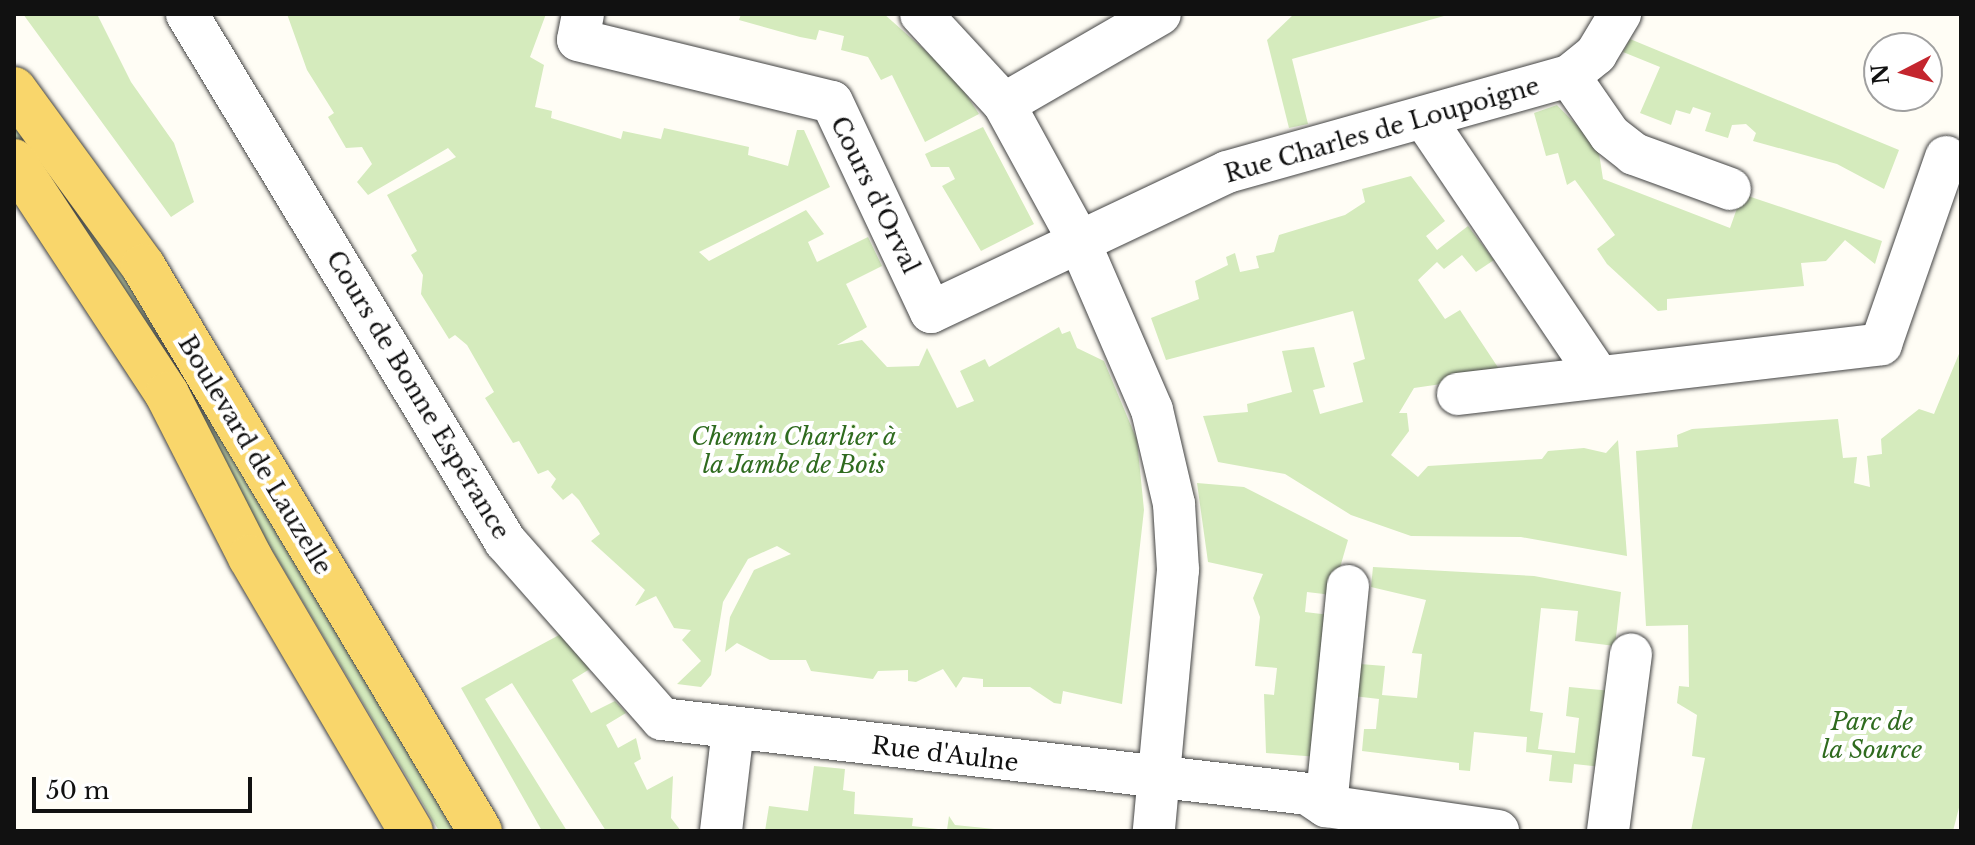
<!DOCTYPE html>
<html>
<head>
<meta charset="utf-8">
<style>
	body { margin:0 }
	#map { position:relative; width:1975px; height:845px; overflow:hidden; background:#fffdf5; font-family:"Libre Baskerville",serif }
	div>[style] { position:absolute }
	.green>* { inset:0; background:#d5ebbd }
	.roads { filter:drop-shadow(0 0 2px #444) drop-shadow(0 0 2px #444) }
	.minor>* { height:42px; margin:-21px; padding:0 21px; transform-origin:21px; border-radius:21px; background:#fff }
	.major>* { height:44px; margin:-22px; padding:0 22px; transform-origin:22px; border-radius:22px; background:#f9d66b }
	span { translate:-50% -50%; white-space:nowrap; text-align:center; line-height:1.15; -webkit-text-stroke:8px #fff; paint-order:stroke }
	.street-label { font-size:24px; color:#111 }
	.park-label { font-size:24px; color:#2f6b1f; font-style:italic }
	.frame { position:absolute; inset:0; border:16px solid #111; pointer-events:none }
	.north { position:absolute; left:1863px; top:32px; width:80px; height:80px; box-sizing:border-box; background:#fff; border:2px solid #a0a0a0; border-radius:50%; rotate:264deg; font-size:22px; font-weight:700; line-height:32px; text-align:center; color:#111 }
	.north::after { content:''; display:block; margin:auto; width:28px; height:36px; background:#c4262e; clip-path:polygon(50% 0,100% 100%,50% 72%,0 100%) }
	.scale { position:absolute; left:32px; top:777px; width:220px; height:36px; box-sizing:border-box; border:4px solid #111; border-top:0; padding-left:10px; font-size:24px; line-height:28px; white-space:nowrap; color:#111; -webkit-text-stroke:6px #fff; paint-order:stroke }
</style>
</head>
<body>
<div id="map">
	<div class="green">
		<i style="clip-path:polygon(23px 14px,97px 14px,131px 82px,174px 143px,194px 202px,171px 217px)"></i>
		<i style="clip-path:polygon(287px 14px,546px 14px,530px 57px,544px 65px,535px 107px,552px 111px,551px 118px,621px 139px,623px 131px,661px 139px,664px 128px,749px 147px,748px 155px,788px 166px,797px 130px,804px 130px,830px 187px,699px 252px,709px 261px,806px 210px,824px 234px,808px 242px,817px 262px,868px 237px,882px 266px,846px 284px,867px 327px,837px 345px,862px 340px,887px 367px,919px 366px,927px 348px,957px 408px,974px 401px,960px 371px,985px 359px,989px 367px,1059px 327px,1062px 334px,1070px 331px,1077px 348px,1104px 361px,1137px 440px,1144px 510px,1122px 704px,1063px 691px,1061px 704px,1054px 703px,1030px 687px,983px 687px,983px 679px,963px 677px,956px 688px,943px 669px,916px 682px,908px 681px,908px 670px,878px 671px,873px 679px,811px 671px,806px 660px,770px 660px,737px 643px,725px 652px,730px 617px,754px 570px,791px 554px,777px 546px,748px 559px,723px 602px,711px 675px,701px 687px,677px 684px,701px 661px,682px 640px,691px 630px,674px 628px,656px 596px,635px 606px,645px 590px,591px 541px,600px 534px,579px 500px,572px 493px,563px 500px,551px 487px,556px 479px,548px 470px,538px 474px,519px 441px,513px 443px,485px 398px,494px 392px,467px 345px,455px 335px,449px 339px,421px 294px,423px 275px,411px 255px,417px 251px,387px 195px,456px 157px,448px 148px,368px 195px,357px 182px,372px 164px,362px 147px,346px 148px,328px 117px,334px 113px,307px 70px)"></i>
		<i style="clip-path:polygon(741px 14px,884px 14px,954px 76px,979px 114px,925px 142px,892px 75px,881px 80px,868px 57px,841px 50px,844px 36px,819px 30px,816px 40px,800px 37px,739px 20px)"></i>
		<i style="clip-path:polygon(1294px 14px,1451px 14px,1292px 59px,1308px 124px,1289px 128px,1267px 40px)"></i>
		<i style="clip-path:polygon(1630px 39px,1899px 150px,1884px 189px,1837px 164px,1753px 141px,1756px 133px,1746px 124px,1732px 125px,1728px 138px,1705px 131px,1711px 113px,1693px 107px,1690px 114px,1676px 110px,1671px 125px,1640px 113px,1660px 67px,1623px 52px)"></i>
		<i style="clip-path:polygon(14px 103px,47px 145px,471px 831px,439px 831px,226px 472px,14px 144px)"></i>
		<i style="clip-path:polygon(1557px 105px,1598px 147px,1603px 179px,1730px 228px,1742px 194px,1882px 241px,1875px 264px,1845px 240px,1826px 261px,1801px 263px,1804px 286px,1667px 299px,1667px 310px,1658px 311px,1607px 264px,1597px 249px,1615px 235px,1575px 180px,1567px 185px,1558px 153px,1546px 156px,1534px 113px)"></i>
		<i style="clip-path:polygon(983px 127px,1034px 224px,981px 251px,942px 186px,955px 179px,949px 167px,931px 167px,925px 154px)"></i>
		<i style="clip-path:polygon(1411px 176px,1445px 221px,1426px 236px,1437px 250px,1468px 226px,1494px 260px,1476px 272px,1462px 255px,1444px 269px,1437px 262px,1418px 280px,1445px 319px,1460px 310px,1503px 375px,1414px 388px,1399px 413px,1407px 413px,1409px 431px,1391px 455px,1418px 477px,1428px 466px,1542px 459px,1548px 451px,1584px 448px,1606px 453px,1618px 440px,1627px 556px,1521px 537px,1411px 536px,1351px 515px,1285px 474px,1218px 462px,1203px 416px,1248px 412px,1247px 404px,1292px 392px,1282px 351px,1314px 347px,1325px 387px,1313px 390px,1320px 414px,1363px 402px,1353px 363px,1365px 359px,1353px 311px,1166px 360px,1151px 318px,1199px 299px,1195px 281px,1228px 265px,1226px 257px,1235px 253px,1240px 272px,1259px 268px,1256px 256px,1274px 252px,1279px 235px,1345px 215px,1365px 202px,1362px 189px)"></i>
		<i style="clip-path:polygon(1961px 349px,1961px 800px,1953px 831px,1691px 831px,1705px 758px,1692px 756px,1697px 715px,1677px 703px,1679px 686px,1689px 687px,1688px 625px,1646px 626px,1636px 451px,1678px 447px,1677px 435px,1692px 429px,1838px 419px,1843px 458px,1857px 457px,1854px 483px,1870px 487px,1867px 456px,1882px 454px,1881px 439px,1919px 409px,1934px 414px)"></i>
		<i style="clip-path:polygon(1197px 483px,1244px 487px,1348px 540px,1332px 595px,1307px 592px,1305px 612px,1330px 615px,1318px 757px,1266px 753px,1264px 694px,1274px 695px,1277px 668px,1255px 666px,1260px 617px,1253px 598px,1263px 574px,1208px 562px)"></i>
		<i style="clip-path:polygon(1373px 567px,1534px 576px,1621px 592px,1615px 646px,1575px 641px,1578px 611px,1541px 608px,1530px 711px,1543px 713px,1538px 749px,1575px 753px,1579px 718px,1566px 716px,1569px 687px,1612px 691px,1602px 767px,1574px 764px,1572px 783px,1549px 781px,1552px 755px,1526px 752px,1527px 737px,1474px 732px,1470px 771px,1459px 770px,1459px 763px,1362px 751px,1364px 729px,1376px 729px,1379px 699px,1353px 696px,1360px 664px,1385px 666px,1382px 695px,1417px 698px,1422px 654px,1412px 653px,1426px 600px,1371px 587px)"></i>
		<i style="clip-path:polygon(561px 634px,593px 667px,572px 680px,591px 713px,615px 701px,626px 713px,606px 725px,618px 748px,636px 738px,641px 759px,634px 763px,647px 790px,673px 776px,671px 818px,681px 831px,606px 831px,512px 683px,485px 699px,567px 831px,542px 831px,461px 688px)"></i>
		<i style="clip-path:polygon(814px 766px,845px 769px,843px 790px,855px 792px,854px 814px,913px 818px,912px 826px,947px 830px,949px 816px,955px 825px,1014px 831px,765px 831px,769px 806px,808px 811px)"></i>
	</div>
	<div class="roads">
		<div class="minor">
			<i style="left:187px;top:14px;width:616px;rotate:58.89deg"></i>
			<i style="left:505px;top:541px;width:237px;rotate:48.6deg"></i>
			<i style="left:662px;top:719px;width:650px;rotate:6.62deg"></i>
			<i style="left:1308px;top:794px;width:22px;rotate:34deg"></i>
			<i style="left:1326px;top:806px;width:174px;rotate:8.3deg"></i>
			<i style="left:583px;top:14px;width:26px;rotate:101deg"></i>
			<i style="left:578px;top:40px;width:261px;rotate:13.7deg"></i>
			<i style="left:832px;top:102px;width:232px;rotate:64.8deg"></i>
			<i style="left:931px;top:312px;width:327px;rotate:-25.3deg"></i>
			<i style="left:1227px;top:172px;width:355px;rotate:-15.7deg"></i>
			<i style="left:1569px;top:76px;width:35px;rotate:-39deg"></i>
			<i style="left:1596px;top:54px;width:47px;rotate:-59deg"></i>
			<i style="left:921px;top:14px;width:122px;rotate:47.3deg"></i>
			<i style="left:1004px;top:104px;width:154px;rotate:61.3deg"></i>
			<i style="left:1078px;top:239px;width:186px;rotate:66.6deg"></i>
			<i style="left:1152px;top:410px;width:97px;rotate:76.8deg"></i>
			<i style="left:1174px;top:504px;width:66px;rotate:86.5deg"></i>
			<i style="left:1178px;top:570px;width:262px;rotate:95.3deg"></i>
			<i style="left:1569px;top:76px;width:72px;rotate:55.2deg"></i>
			<i style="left:1610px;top:135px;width:31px;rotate:38deg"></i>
			<i style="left:1634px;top:154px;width:102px;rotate:20deg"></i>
			<i style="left:1004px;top:104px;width:180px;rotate:-30deg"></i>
			<i style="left:1424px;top:118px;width:308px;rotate:56deg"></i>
			<i style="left:1458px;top:394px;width:426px;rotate:-6.7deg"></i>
			<i style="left:1881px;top:344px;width:198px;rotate:-70.8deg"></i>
			<i style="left:1326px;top:806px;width:221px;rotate:-84.3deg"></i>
			<i style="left:721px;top:831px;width:103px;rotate:-83.3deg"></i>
			<i style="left:1608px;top:831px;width:178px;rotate:-82.6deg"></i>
		</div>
		<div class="major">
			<i style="left:14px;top:89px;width:219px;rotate:53.9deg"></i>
			<i style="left:143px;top:266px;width:658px;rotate:59.19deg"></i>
			<i style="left:14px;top:161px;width:279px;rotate:56.7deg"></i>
			<i style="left:167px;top:394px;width:183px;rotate:63deg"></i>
			<i style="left:250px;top:557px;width:318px;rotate:59.6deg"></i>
		</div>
	</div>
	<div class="street-label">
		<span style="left:1382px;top:130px;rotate:-16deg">Rue Charles de Loupoigne</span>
		<span style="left:875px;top:195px;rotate:64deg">Cours d'Orval</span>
		<span style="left:418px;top:395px;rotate:59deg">Cours de Bonne Espérance</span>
		<span style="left:255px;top:455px;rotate:59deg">Boulevard de Lauzelle</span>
		<span style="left:945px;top:754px;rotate:7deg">Rue d'Aulne</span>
	</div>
	<div class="park-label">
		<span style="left:794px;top:451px">Chemin Charlier à<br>la Jambe de Bois</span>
		<span style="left:1872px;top:736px">Parc de<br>la Source</span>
	</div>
	<div class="frame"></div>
	<div class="north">N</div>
	<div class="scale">50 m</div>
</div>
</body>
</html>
